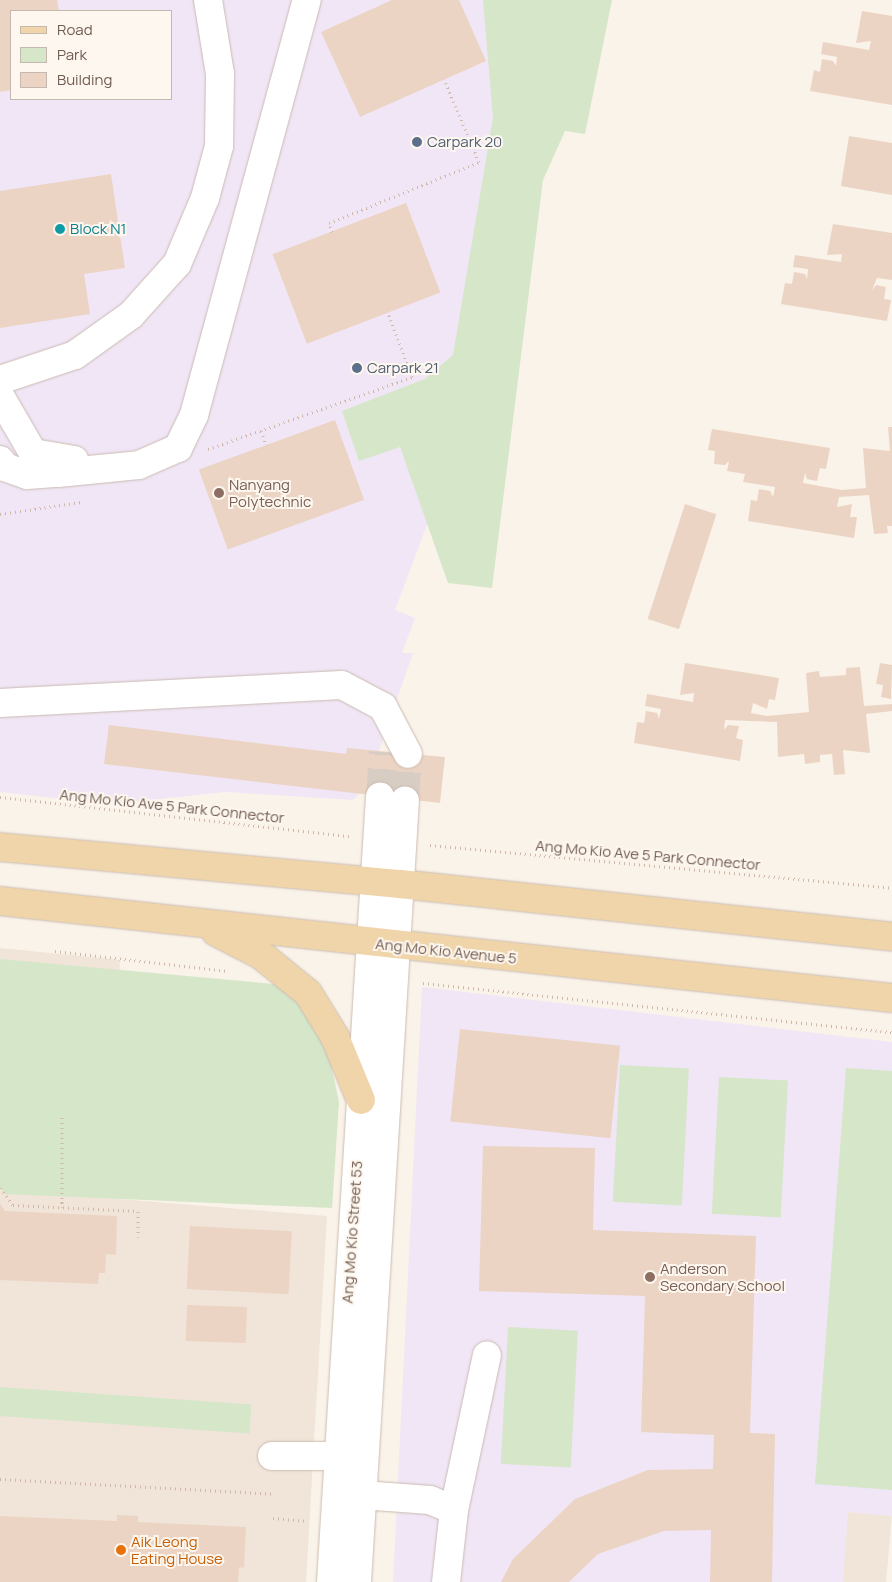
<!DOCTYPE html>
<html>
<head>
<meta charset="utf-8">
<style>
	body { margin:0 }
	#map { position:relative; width:892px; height:1582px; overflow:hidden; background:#faf3e9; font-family:Manrope,sans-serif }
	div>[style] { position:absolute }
	.residential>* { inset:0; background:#f0e5d8; transform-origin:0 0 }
	.education>* { inset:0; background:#f0e6f6 }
	.green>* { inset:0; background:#d5e6c9; transform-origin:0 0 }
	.building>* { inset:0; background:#ecd4c4; transform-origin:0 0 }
	.minor-tunnel>* { height:28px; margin-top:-14px; transform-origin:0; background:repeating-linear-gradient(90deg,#d8cdc3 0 28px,transparent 0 42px) }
	.path>* { height:3px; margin-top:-1.5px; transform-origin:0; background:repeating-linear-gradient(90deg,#d1b7a7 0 1px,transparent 0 5px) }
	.roads { filter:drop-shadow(0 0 1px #cbbbb0) drop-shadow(0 0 1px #cbbbb0) }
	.minor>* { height:28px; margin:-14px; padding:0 14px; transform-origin:14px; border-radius:14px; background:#fff }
	.major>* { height:28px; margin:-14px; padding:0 14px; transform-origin:14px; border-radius:14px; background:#f0d5aa }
	.dots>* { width:14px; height:14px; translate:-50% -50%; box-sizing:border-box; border:2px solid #fdf7ef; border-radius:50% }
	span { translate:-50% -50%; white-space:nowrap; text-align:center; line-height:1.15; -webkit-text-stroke:4px #fdf7ef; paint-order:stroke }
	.service-label { font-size:15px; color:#4e5e75 }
	.left { translate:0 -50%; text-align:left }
	.culture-label { font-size:15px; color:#0d838f }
	.education-label { font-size:15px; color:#785e54 }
	.street-label { font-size:15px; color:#715b50 }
	.food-label { font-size:15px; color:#c56008 }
	.legend { position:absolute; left:10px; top:10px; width:162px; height:90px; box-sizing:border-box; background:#fdf7ef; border:1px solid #c5b9af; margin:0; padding:6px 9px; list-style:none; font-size:15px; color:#715b50 }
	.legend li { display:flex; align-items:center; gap:10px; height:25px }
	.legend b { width:25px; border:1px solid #c5b9af }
</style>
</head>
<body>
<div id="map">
	<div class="residential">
		<i style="clip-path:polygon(0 948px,120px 960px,107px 1198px,327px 1216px,306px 1582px,0 1582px)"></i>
		<i style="left:848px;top:1512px;width:44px;height:70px;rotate:5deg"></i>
	</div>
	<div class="education">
		<i style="clip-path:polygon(evenodd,0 0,521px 0,483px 376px,395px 610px,415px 618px,402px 653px,413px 653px,367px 785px,353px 800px,226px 792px,111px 804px,0 792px,0 0,11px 11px,171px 11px,171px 99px,11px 99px,11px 11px)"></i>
		<i style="clip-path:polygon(422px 987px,892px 1042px,892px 1516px,848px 1512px,843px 1582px,393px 1582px)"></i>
	</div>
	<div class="green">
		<i style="clip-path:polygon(483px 0,612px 0,585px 134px,565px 131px,543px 180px,492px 588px,448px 583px,400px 447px,359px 461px,342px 411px,425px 379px,453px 355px,493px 118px)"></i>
		<i style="clip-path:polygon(0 959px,285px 985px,326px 1041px,339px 1102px,332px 1208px,5px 1194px,0 1187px)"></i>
		<i style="left:620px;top:1065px;width:69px;height:137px;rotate:3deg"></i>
		<i style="clip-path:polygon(846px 1068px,892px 1071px,892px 1490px,815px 1484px)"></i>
		<i style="left:719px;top:1077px;width:69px;height:137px;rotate:3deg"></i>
		<i style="left:508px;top:1327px;width:70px;height:137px;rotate:3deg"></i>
		<i style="left:0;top:1387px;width:252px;height:29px;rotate:4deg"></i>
	</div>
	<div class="building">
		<i style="clip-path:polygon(0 0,57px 0,59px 11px,11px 11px,11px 90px,0 92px)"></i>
		<i style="clip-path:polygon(392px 0,459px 0,486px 61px,360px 117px,321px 32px)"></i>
		<i style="clip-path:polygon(862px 11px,892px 16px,892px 105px,810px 91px,814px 70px,820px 72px,822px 59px,833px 61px,836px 66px,837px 57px,821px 54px,823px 42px,869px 50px,871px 41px,856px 43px)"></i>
		<i style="clip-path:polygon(849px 136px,892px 143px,892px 195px,841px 186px)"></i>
		<i style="clip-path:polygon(111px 174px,125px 268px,84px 274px,90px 314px,0 328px,0 191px)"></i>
		<i style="left:406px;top:203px;width:96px;height:143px;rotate:69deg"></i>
		<i style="clip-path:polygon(833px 224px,892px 233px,892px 280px,877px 278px,872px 290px,876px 285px,886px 287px,884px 299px,891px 300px,887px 321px,781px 304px,785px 283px,792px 284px,794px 272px,805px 274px,807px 279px,808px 269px,793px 267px,795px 255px,841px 262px,842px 254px,827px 255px)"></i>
		<i style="left:335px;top:420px;width:85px;height:145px;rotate:70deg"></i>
		<i style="clip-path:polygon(888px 427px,892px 427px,892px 526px,887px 526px,888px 533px,874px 534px,869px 495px,839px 497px,837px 507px,852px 504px,850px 517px,857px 517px,854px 538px,748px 521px,751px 500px,757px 501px,759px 489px,770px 491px,773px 497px,775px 487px,743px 482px,745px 474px,727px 471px,729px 461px,725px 465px,714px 464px,715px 451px,708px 450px,712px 429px,830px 448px,826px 469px,820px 468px,817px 481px,807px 479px,805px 473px,803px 483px,842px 490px,866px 488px,863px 448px,890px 451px)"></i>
		<i style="left:685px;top:504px;width:33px;height:121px;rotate:18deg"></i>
		<i style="clip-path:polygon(685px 663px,779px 678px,775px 700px,769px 699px,767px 709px,753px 703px,751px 713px,767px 716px,809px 712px,806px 673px,819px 671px,820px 677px,846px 675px,846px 668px,860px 667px,864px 706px,892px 704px,892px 711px,866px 714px,870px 753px,843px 750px,845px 774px,834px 775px,832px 754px,820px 755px,820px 762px,805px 764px,804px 754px,778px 757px,777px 722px,725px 720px,724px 730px,728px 725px,739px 726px,736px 738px,743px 740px,740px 761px,634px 743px,637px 722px,644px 723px,646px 711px,657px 713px,659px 719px,661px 709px,645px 706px,647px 694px,693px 702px,694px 693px,680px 695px)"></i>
		<i style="clip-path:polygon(880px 663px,892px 665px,891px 699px,881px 697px,883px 685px,876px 684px)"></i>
		<i style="clip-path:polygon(109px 725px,346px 754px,347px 748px,445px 757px,440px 803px,104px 764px)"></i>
		<i style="left:460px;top:1029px;width:161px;height:93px;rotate:6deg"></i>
		<i style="clip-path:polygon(483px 1146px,595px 1148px,593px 1230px,756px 1236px,750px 1433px,775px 1434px,772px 1582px,710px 1582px,711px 1530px,664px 1531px,598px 1554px,569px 1582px,501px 1582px,513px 1559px,575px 1499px,648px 1470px,713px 1469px,714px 1435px,641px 1432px,645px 1296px,479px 1291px)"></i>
		<i style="clip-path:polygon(0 1204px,5px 1211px,117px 1216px,116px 1255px,106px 1254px,105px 1273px,99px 1273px,98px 1284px,0 1280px)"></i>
		<i style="left:190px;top:1226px;width:102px;height:63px;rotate:3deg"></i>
		<i style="left:187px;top:1305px;width:60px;height:36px;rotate:2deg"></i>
		<i style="clip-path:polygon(117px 1515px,138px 1516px,138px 1522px,246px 1527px,244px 1568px,239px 1567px,238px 1582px,0 1582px,0 1516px,117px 1521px)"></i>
	</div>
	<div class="minor-tunnel">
		<i style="left:380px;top:797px;width:45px;rotate:-86.2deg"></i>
		<i style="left:405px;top:800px;width:46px;rotate:-86.3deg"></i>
	</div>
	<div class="path">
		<i style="left:332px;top:232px;width:9px;rotate:-108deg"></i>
		<i style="left:329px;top:223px;width:162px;rotate:-22.1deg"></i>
		<i style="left:479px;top:162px;width:90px;rotate:-112.9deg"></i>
		<i style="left:261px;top:431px;width:15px;rotate:70deg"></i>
		<i style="left:208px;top:449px;width:216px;rotate:-19.4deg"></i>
		<i style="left:412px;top:377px;width:68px;rotate:-110.6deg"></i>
		<i style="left:0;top:514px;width:82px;rotate:-8.4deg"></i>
		<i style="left:0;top:797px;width:352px;rotate:6.4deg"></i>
		<i style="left:430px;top:845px;width:464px;rotate:5.3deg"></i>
		<i style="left:55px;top:951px;width:174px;rotate:6.6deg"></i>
		<i style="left:423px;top:983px;width:472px;rotate:6deg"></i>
		<i style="left:62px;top:1117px;width:90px;rotate:90deg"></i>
		<i style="left:0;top:1188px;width:21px;rotate:53deg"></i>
		<i style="left:13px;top:1205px;width:125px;rotate:2.7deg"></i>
		<i style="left:138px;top:1211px;width:26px;rotate:90deg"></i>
		<i style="left:0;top:1479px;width:275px;rotate:3.1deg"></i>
		<i style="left:273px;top:1518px;width:35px;rotate:5deg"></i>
	</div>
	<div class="roads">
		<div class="minor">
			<i style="left:0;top:380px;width:79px;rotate:-18.4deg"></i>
			<i style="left:75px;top:355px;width:69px;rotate:-35.5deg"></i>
			<i style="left:131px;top:315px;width:69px;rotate:-48deg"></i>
			<i style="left:177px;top:264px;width:72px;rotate:-67deg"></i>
			<i style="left:205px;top:198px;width:54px;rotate:-74.9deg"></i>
			<i style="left:219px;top:146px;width:72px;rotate:-89.2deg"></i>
			<i style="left:220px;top:74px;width:75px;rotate:-99.2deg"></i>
			<i style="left:0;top:396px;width:66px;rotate:59.9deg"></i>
			<i style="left:33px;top:453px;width:42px;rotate:9.7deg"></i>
			<i style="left:0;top:460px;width:9px;rotate:54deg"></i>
			<i style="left:5px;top:467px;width:23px;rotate:20deg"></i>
			<i style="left:27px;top:475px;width:31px;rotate:-4deg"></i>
			<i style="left:58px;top:473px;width:81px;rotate:-5.6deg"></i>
			<i style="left:139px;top:465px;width:43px;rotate:-23.6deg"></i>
			<i style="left:178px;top:448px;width:37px;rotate:-64deg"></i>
			<i style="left:194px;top:415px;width:430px;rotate:-74.8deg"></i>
			<i style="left:0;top:703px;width:342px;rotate:-3deg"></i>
			<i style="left:342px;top:685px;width:47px;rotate:28.2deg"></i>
			<i style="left:383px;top:707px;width:53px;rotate:62deg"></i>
			<i style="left:272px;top:1456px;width:83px"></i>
			<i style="left:362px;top:1495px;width:68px;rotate:4.2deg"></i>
			<i style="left:430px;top:1500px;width:26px;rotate:23deg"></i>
			<i style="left:454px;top:1510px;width:72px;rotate:96.3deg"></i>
			<i style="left:454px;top:1510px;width:158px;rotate:-78deg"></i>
			<i style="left:331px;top:1582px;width:787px;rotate:-86.43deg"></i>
			<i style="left:357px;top:1582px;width:783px;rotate:-86.49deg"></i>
		</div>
		<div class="major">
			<i style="left:0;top:847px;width:402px;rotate:5.3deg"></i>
			<i style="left:400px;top:884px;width:495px;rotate:6.1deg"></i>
			<i style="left:0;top:901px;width:897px;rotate:6.21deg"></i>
			<i style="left:216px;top:932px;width:51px;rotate:27.1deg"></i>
			<i style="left:261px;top:955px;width:60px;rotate:39deg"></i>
			<i style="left:308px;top:993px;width:52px;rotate:58.5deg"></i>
			<i style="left:335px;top:1037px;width:68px;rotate:67.6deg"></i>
		</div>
	</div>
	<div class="dots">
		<i style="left:417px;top:142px;background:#5c6f8a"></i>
		<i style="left:60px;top:229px;background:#0f9aa8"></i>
		<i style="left:357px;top:368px;background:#5c6f8a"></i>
		<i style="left:219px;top:493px;background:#8d6e63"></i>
		<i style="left:650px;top:1277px;background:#8d6e63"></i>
		<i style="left:121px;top:1550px;background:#e8710a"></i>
	</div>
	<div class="service-label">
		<span class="left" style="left:427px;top:142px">Carpark 20</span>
		<span class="left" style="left:367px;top:368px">Carpark 21</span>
	</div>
	<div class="culture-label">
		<span class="left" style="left:70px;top:229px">Block N1</span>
	</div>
	<div class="education-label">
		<span class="left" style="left:229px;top:493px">Nanyang<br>Polytechnic</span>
		<span class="left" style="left:660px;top:1277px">Anderson<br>Secondary School</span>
	</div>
	<div class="street-label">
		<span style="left:172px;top:806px;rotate:6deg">Ang Mo Kio Ave 5 Park Connector</span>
		<span style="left:648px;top:855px;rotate:5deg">Ang Mo Kio Ave 5 Park Connector</span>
		<span style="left:446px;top:951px;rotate:6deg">Ang Mo Kio Avenue 5</span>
		<span style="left:352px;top:1232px;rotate:-86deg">Ang Mo Kio Street 53</span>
	</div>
	<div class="food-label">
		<span class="left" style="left:131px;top:1550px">Aik Leong<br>Eating House</span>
	</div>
	<ul class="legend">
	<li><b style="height:6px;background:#f0d5aa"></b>Road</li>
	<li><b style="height:14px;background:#d5e6c9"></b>Park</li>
	<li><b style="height:14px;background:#ecd4c4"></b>Building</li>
	</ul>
</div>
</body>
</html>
